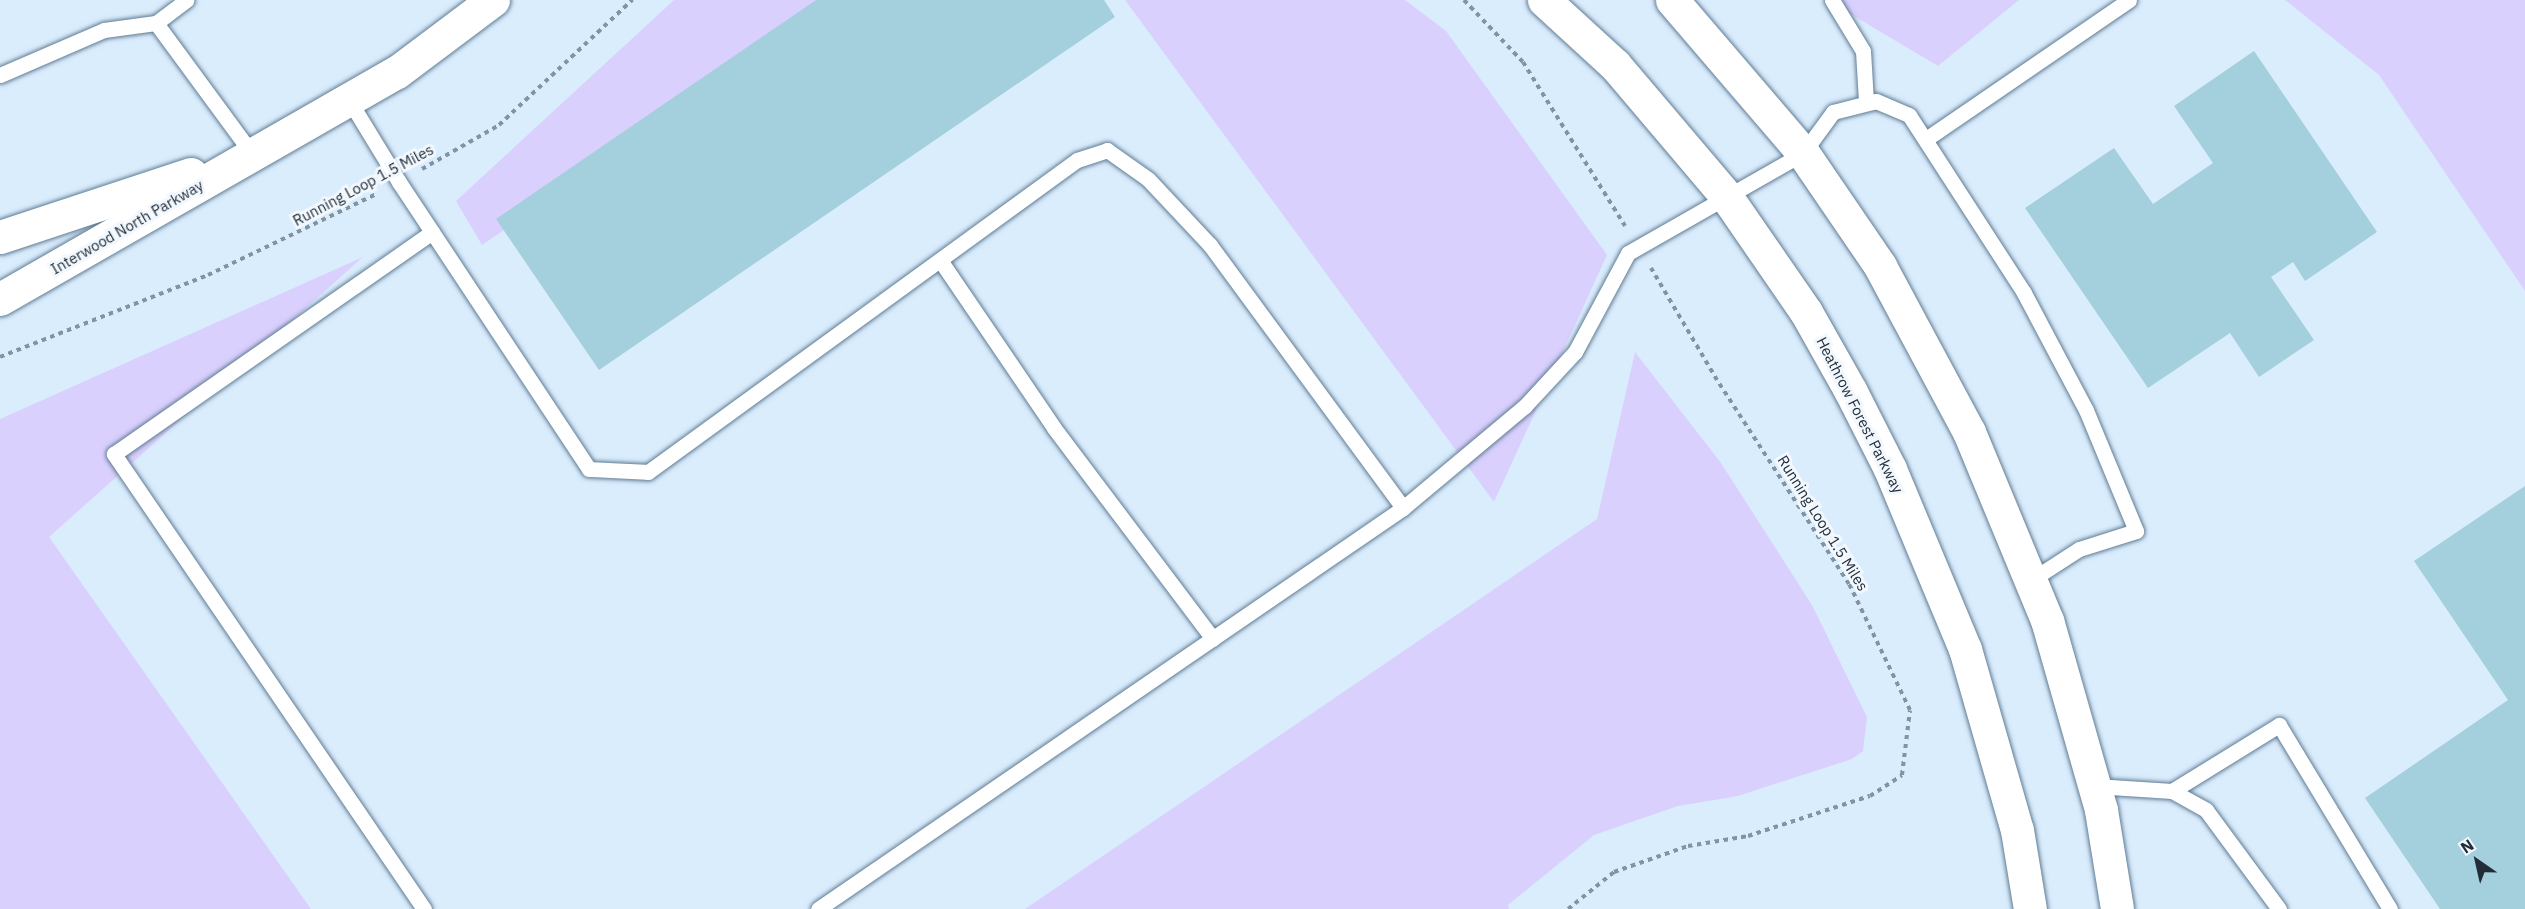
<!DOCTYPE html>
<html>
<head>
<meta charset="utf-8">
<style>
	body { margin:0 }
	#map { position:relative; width:2525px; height:909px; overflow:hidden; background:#daedfd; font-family:"IBM Plex Sans",sans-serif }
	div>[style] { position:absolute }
	.green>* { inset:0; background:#dad0fe }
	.building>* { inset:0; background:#a4cfdc }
	.path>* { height:4px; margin-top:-2px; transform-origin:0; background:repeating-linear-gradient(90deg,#8393a0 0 4.5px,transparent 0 9px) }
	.roads { filter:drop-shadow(0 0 2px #607c94) drop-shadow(0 0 2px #607c94) }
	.service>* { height:15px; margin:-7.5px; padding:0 7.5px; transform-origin:7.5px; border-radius:7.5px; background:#fff }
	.tertiary>* { height:33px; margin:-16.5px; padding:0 16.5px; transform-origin:16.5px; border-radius:16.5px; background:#fff }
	span { translate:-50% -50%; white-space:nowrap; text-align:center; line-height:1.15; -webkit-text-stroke:6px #f2f8fe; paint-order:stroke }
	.street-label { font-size:15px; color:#212d38 }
	.north { position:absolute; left:2447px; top:831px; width:60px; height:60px; -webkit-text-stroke:4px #f2f8fe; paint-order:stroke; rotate:326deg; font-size:16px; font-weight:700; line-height:24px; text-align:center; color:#212d38 }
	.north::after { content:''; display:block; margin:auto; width:21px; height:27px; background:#212d38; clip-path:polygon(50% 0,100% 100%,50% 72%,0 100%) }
</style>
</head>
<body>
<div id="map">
	<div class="green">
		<i style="clip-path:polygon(674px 0,842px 0,482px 245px,456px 201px)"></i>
		<i style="clip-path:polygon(1125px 0,1405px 0,1446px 31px,1607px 255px,1494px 502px)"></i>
		<i style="clip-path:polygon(1827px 0,2019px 0,1938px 66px)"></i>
		<i style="clip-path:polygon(2285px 0,2525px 0,2525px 291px,2379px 75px)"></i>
		<i style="clip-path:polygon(363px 257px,49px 537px,311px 909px,0 909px,0 419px)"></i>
		<i style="clip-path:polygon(1635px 352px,1721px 463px,1812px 605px,1867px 717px,1863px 751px,1852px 759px,1738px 796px,1678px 806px,1594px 835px,1508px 905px,1509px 909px,1025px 909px,1597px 519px)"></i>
	</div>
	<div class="building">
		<i style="clip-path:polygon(816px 0,1104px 0,1115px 17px,599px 370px,496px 219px)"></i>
		<i style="clip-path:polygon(2254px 51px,2377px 232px,2305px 281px,2293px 262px,2271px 277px,2314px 340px,2259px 377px,2230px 333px,2148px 388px,2025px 208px,2114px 148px,2153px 204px,2213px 163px,2174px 106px)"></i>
		<i style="clip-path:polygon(2525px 486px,2525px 909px,2440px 909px,2365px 798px,2508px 700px,2414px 561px)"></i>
	</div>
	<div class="path">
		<i style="left:1464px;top:0;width:86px;rotate:46.4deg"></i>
		<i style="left:1523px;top:62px;width:193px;rotate:58.1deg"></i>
		<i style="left:422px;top:169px;width:89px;rotate:-29.7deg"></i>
		<i style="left:499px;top:125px;width:183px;rotate:-43.2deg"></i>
		<i style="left:0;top:357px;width:224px;rotate:-21.5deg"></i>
		<i style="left:208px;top:275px;width:187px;rotate:-25.7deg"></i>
		<i style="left:1568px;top:909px;width:59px;rotate:-38.8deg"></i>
		<i style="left:1614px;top:872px;width:78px;rotate:-19.4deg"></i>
		<i style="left:1688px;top:846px;width:61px;rotate:-9.5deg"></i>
		<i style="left:1748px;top:836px;width:128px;rotate:-18.2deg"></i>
		<i style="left:1870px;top:796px;width:38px;rotate:-33deg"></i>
		<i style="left:1902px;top:775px;width:65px;rotate:-83deg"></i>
		<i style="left:1910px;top:710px;width:140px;rotate:-115.8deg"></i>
		<i style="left:1849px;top:584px;width:243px;rotate:-122.9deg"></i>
		<i style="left:1717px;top:380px;width:130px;rotate:-120.5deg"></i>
	</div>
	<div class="roads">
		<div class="service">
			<i style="left:1832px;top:0;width:60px;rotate:58.7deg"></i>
			<i style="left:1863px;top:51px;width:51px;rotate:86.6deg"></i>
			<i style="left:156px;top:23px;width:164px;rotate:53.7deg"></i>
			<i style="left:0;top:75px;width:113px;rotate:-23.4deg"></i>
			<i style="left:104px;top:30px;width:52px;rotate:-7.7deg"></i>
			<i style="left:156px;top:23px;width:38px;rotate:-37deg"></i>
			<i style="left:349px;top:100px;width:96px;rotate:58.6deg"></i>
			<i style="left:399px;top:182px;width:344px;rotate:56.5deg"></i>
			<i style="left:589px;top:469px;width:59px;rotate:2.9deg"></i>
			<i style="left:648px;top:472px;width:530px;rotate:-36.03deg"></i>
			<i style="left:1077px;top:160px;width:32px;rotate:-18deg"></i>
			<i style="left:1107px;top:150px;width:50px;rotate:35.3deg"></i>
			<i style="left:1148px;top:179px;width:91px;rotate:46.8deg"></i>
			<i style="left:1210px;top:245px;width:326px;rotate:53.7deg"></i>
			<i style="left:1403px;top:508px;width:709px;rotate:145.57deg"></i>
			<i style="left:1926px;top:139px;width:246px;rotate:-34.4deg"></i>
			<i style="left:940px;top:260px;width:203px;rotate:55.8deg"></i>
			<i style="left:1054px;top:428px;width:264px;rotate:53deg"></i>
			<i style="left:1403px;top:508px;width:158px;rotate:-39.9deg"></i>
			<i style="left:1524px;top:407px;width:75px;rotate:-47.2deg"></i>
			<i style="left:1575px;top:352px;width:112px;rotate:-61.8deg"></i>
			<i style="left:1628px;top:253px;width:202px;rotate:-29.7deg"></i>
			<i style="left:1803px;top:153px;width:51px;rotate:-53.8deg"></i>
			<i style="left:1833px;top:112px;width:44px;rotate:-14.3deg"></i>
			<i style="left:1876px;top:101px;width:36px;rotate:23deg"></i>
			<i style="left:1909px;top:115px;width:212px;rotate:57.1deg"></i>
			<i style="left:2024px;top:293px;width:132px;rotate:62.1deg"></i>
			<i style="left:2086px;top:410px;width:131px;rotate:67.5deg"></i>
			<i style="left:2136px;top:531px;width:60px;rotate:162.5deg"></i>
			<i style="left:2079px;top:549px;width:57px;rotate:147.1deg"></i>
			<i style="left:2095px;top:786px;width:77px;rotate:3.7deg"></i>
			<i style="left:2172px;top:791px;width:39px;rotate:29deg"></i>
			<i style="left:2206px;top:810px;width:123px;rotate:53.6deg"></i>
			<i style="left:2172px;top:791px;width:126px;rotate:-31.7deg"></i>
			<i style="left:2279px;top:725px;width:215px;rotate:58.9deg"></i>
			<i style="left:424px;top:909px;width:551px;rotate:-124.27deg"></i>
			<i style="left:114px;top:454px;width:388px;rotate:-34.9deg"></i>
		</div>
		<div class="tertiary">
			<i style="left:1544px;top:0;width:96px;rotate:42.5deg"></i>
			<i style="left:1615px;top:65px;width:172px;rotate:49.7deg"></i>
			<i style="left:1726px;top:196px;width:141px;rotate:55.4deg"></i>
			<i style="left:1806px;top:312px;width:92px;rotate:60.6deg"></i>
			<i style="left:1851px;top:392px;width:86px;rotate:63.1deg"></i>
			<i style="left:1890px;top:469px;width:195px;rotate:67.4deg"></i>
			<i style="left:1965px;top:649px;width:188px;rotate:74deg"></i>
			<i style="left:2017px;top:830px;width:80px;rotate:80.7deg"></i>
			<i style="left:1672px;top:0;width:201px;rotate:49.4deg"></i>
			<i style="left:1803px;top:153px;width:137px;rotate:55.7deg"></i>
			<i style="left:1880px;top:266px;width:188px;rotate:61.8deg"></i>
			<i style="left:1969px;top:432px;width:204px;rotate:67.5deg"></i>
			<i style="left:2047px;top:620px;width:198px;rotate:74.1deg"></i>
			<i style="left:2101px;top:810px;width:100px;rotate:80.8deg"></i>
			<i style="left:0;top:237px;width:201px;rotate:-18.3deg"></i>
			<i style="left:0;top:299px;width:457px;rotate:-29.8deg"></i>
			<i style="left:397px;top:72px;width:120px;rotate:-36.9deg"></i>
		</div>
	</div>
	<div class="street-label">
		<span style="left:363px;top:185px;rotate:-28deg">Running Loop 1.5 Miles</span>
		<span style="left:127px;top:227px;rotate:-30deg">Interwood North Parkway</span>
		<span style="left:1860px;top:415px;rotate:63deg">Heathrow Forest Parkway</span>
		<span style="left:1823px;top:523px;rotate:58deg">Running Loop 1.5 Miles</span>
	</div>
	<div class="north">N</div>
</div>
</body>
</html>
